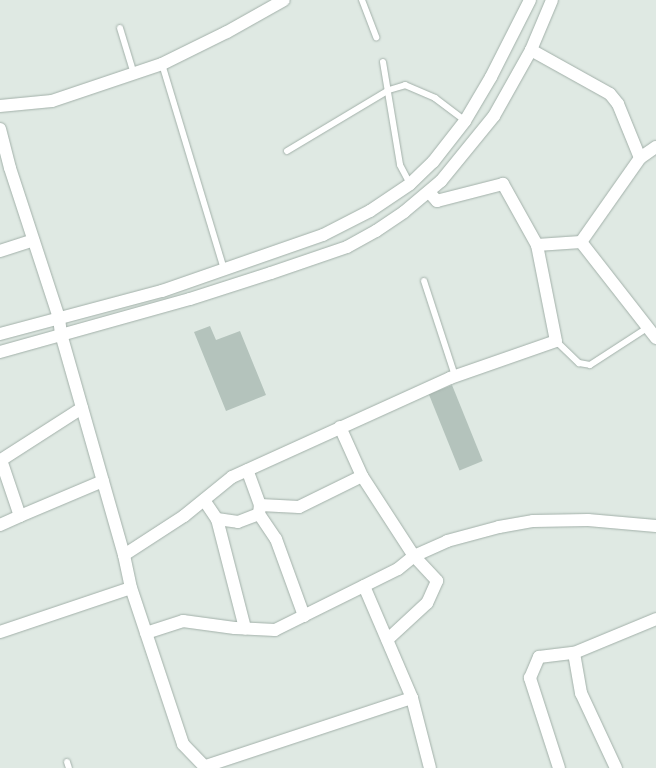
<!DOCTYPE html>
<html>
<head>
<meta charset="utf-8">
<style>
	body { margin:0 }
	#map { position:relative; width:656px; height:768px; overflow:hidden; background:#dfe9e3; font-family:Roboto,sans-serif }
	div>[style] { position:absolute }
	.building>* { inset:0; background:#b4c3bc; transform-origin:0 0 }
	.roads { filter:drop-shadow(0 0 1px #a2b0a9) drop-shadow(0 0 1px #a2b0a9) }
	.lane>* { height:6px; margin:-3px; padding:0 3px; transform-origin:3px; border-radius:3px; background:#fff }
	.street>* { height:12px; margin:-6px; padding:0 6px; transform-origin:6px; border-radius:6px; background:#fff }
	.secondary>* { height:12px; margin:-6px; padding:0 6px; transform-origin:6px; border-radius:6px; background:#fff }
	span { translate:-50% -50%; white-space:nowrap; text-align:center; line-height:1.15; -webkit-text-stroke:3.5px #eff6f1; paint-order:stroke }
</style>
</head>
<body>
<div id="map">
	<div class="building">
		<i style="clip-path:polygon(210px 326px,216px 340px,240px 331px,266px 395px,226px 411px,194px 332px)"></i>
		<i style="left:452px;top:385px;width:82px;height:25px;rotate:68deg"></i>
	</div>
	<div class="roads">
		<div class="lane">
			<i style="left:362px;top:0;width:40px;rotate:69deg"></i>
			<i style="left:120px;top:28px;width:48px;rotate:73.1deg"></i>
			<i style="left:383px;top:62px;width:104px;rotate:80.6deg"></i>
			<i style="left:400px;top:165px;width:21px;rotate:62deg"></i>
			<i style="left:162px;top:64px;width:215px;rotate:73.2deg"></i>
			<i style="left:287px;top:151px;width:119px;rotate:-30.9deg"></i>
			<i style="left:389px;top:90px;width:17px;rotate:-17deg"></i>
			<i style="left:405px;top:85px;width:33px;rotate:23deg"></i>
			<i style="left:435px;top:98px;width:38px;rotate:37deg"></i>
			<i style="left:424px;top:281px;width:100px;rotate:71.9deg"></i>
			<i style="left:556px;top:341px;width:32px;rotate:44deg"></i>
			<i style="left:579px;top:363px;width:11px;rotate:10deg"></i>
			<i style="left:590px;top:365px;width:68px;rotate:-33deg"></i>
			<i style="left:67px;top:762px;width:6px;rotate:72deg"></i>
		</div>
		<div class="street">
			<i style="left:531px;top:50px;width:90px;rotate:29.1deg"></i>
			<i style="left:610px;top:94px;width:13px;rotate:51deg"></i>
			<i style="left:618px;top:104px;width:58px;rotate:67.8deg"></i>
			<i style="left:0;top:106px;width:52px;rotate:-5.5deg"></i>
			<i style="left:52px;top:101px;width:116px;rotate:-18.6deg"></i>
			<i style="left:162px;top:64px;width:72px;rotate:-26.2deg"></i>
			<i style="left:227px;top:32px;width:65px;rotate:-29.3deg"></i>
			<i style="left:0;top:129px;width:40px;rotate:75.6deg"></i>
			<i style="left:10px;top:168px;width:158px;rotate:71.9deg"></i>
			<i style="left:59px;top:318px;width:16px;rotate:83deg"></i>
			<i style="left:61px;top:334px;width:230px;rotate:74.1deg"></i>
			<i style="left:581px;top:242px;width:103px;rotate:-54.9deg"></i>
			<i style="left:640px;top:158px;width:19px;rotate:-35deg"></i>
			<i style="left:537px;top:245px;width:44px;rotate:-3.9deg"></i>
			<i style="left:581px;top:242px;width:122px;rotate:52deg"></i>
			<i style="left:0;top:251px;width:35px;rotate:-18deg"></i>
			<i style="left:82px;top:408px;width:96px;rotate:147.3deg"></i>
			<i style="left:1px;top:460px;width:59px;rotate:71.3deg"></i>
			<i style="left:20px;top:516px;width:90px;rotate:-22.9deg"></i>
			<i style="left:340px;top:427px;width:54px;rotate:65.8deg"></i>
			<i style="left:362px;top:476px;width:95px;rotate:57deg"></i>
			<i style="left:414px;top:556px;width:34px;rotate:47deg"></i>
			<i style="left:437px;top:581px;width:24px;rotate:114deg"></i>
			<i style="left:427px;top:603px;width:54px;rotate:137.2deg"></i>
			<i style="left:204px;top:500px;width:23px;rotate:56deg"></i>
			<i style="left:217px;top:519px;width:21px;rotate:8deg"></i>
			<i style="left:238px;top:522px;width:22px;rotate:-21deg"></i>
			<i style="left:259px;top:514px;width:9px;rotate:-84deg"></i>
			<i style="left:260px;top:505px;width:37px;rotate:-110deg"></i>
			<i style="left:260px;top:505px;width:39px;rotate:3deg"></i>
			<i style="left:299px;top:507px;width:70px;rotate:-26.2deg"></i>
			<i style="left:259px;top:514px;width:30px;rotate:56deg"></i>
			<i style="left:276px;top:539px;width:82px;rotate:70deg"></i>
			<i style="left:217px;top:519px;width:113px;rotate:75.6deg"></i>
			<i style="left:0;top:525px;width:22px;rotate:-24deg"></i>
			<i style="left:364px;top:586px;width:122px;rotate:66.8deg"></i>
			<i style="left:412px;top:698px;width:72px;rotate:75.6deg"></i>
			<i style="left:0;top:632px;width:138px;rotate:-18.6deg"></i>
			<i style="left:146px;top:633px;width:39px;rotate:-18deg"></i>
			<i style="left:183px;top:621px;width:52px;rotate:7.7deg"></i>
			<i style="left:235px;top:628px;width:40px;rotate:2.9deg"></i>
			<i style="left:275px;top:630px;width:137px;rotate:-26.4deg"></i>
			<i style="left:398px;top:569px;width:21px;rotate:-39deg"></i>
			<i style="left:414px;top:556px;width:36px;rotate:-24deg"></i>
			<i style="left:447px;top:541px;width:54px;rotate:-15.1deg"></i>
			<i style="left:499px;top:527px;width:35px;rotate:-10deg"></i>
			<i style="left:533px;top:521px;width:55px;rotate:-1deg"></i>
			<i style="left:588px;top:520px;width:68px;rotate:5deg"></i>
			<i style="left:574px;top:653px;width:41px;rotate:80.1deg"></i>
			<i style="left:581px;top:693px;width:83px;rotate:65deg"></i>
			<i style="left:206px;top:766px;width:217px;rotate:-18.3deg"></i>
			<i style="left:206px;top:768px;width:33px;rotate:-134deg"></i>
			<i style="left:183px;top:744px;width:164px;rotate:-108.4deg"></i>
			<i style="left:131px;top:588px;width:34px;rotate:-102deg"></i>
			<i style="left:124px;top:555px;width:72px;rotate:-33deg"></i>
			<i style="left:184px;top:516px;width:62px;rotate:-39.1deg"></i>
			<i style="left:232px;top:477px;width:239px;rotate:-24.4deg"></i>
			<i style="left:450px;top:378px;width:112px;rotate:-19.2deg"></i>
			<i style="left:556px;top:341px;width:98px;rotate:-101.2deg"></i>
			<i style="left:537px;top:245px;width:70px;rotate:-119.1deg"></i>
			<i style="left:503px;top:184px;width:68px;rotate:165.6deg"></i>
			<i style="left:437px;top:201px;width:12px;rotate:-132deg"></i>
			<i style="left:559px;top:768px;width:95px;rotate:-107.9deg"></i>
			<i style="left:530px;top:678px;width:23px;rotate:-67deg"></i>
			<i style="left:539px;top:657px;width:35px;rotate:-7deg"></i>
			<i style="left:574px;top:653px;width:89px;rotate:-22.5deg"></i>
		</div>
		<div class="secondary">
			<i style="left:0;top:334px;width:168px;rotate:-14.9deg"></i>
			<i style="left:162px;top:291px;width:170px;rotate:-19.2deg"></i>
			<i style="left:323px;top:235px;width:53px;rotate:-27.1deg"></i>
			<i style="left:370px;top:211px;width:48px;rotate:-34deg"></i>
			<i style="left:410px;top:184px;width:32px;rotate:-44deg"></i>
			<i style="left:433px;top:162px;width:52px;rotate:-52deg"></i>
			<i style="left:465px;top:121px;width:51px;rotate:-59.4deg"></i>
			<i style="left:491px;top:77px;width:86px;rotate:-63.1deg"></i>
			<i style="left:0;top:352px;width:197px;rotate:-15.6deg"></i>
			<i style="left:190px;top:299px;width:85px;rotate:-17.8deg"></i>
			<i style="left:271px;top:273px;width:80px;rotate:-18.9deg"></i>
			<i style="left:347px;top:247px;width:33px;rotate:-29deg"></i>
			<i style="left:376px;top:231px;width:34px;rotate:-34deg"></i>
			<i style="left:404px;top:212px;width:48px;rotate:-40deg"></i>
			<i style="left:441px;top:181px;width:84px;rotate:-50.8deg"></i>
			<i style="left:494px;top:116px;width:76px;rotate:-60.7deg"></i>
			<i style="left:531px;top:50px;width:54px;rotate:-67.2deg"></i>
		</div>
	</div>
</div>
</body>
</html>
